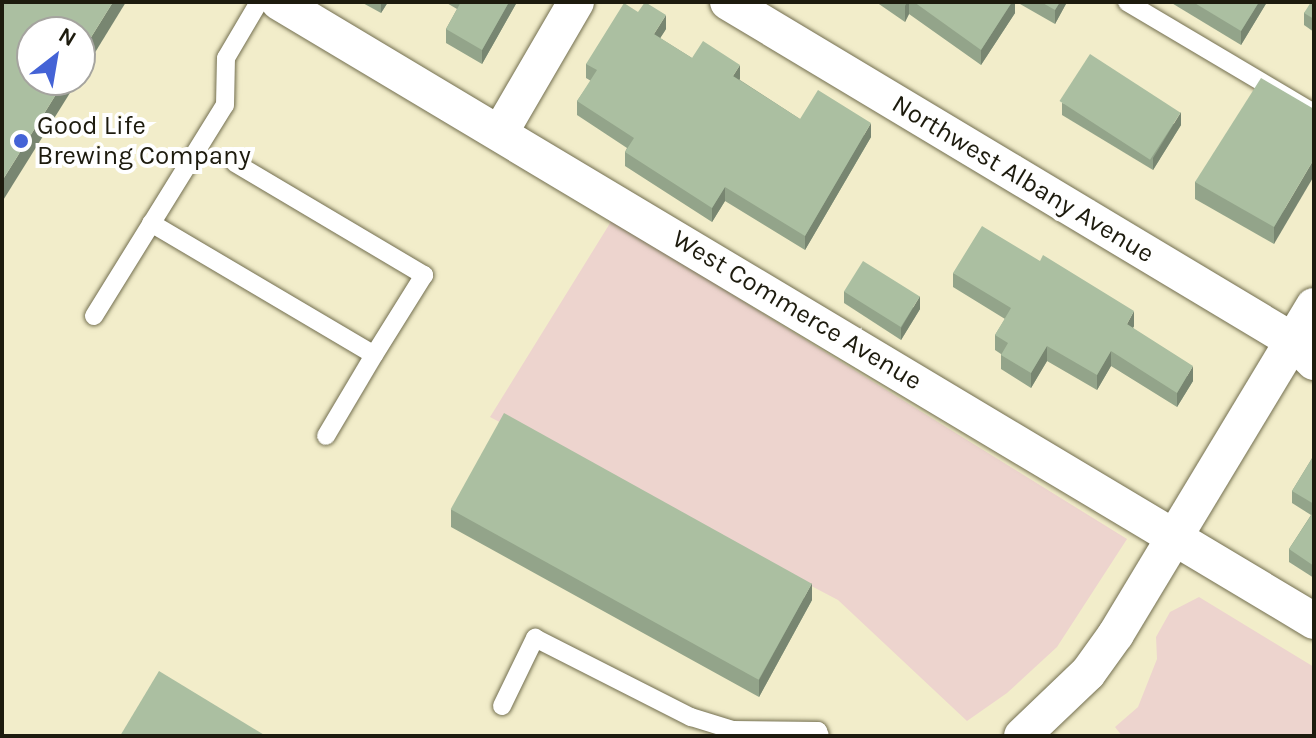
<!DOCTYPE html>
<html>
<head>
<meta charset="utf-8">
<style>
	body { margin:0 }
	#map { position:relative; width:1316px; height:738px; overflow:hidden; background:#f2edca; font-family:Karla,sans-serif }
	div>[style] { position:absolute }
	.green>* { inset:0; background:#edd4ce }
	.roads { filter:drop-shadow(0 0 2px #736f50) drop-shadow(0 0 2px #736f50) }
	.service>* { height:18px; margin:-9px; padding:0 9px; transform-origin:9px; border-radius:9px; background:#fff }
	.minor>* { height:36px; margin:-18px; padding:0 18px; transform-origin:18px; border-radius:18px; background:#fff }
	.wall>* { inset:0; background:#93a48a }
	.shaded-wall>* { inset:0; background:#788671 }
	.building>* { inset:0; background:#abbfa1; transform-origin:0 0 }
	.dots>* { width:22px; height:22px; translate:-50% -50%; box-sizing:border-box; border:4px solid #fff; border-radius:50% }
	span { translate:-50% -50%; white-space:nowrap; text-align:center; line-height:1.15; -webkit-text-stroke:8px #fff; paint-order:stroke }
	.poi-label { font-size:26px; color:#1d1b0e }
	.left { translate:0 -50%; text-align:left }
	.street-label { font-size:26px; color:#1d1b0e }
	.frame { position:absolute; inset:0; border:4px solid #1d1b0e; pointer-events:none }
	.north { position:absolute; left:16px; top:16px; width:80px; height:80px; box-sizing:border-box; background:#fff; border:2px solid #a5a49f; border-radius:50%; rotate:31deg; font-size:22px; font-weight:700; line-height:32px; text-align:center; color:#1d1b0e }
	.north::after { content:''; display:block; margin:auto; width:28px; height:36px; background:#4463d6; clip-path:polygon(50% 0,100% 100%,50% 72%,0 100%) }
</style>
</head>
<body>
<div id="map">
	<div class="green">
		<i style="clip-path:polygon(612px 220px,1127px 539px,1057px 647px,1007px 693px,967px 721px,838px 600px,490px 417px)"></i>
		<i style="clip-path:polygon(1199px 597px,1314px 667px,1314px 736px,1122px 736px,1115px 727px,1138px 707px,1157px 659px,1156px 637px,1170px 612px)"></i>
	</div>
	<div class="roads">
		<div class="service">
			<i style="left:1127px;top:2px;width:217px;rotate:30.7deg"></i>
			<i style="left:235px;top:163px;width:220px;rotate:30.7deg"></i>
			<i style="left:424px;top:275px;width:94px;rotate:122deg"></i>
			<i style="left:151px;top:223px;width:259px;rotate:30.6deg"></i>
			<i style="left:374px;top:355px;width:94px;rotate:120.7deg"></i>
			<i style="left:94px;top:316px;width:248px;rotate:-58.2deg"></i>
			<i style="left:225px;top:105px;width:47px;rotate:-88.8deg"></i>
			<i style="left:226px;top:58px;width:65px;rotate:-59.5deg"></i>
			<i style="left:502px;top:706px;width:76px;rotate:-64.1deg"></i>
			<i style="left:535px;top:638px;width:175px;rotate:26.9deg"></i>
			<i style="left:691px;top:717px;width:44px;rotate:17.2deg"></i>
			<i style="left:733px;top:730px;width:85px;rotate:0.7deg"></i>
			<i style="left:818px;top:731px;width:5px;rotate:68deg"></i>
		</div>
		<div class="minor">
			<i style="left:279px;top:2px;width:1206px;rotate:30.88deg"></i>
			<i style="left:728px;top:2px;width:659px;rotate:30.96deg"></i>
			<i style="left:1293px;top:341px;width:30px;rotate:45deg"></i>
			<i style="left:501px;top:131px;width:149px;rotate:-59.8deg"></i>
			<i style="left:1022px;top:736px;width:91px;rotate:-43.7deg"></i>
			<i style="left:1088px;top:673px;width:48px;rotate:-54.3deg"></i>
			<i style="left:1116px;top:634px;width:383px;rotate:-58.9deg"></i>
		</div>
	</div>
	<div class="wall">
		<i style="clip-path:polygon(361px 2px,388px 2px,381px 13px)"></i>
		<i style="clip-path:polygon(445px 2px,517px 2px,482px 64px,446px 43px,446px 29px,457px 9px)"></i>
		<i style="clip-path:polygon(876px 2px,1015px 2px,1015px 13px,981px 65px,909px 14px,905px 22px)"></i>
		<i style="clip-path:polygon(1020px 2px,1067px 2px,1055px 24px,1020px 4px)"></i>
		<i style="clip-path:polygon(1170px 2px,1267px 2px,1241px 45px)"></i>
		<i style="clip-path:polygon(1314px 2px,1314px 32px,1304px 25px,1304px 13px)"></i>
		<i style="clip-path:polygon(666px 29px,660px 38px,692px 58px,740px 80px,800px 119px,871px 137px,805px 250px,725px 201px,712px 222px,625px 166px,625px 152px,627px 148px,577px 115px,577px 101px,591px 81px,586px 78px,586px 64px)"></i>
		<i style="clip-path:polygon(1062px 103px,1181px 125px,1153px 170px,1062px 115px)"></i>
		<i style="clip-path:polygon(1314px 109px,1274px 244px,1195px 199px,1195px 182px)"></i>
		<i style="clip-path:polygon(953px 273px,1134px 326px,1133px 328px,1193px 381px,1177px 407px,1111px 366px,1097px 390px,1047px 361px,1031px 388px,1001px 369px,1001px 354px,995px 350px,995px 335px,1005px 319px,953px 287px)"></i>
		<i style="clip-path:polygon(844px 291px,920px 309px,901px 340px,844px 303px)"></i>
		<i style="clip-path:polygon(1314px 455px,1314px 578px,1289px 562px,1289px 549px,1311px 515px,1292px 503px,1292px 491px)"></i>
		<i style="clip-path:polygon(451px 509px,812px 600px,759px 697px,451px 527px)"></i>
	</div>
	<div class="shaded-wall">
		<i style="clip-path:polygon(113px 2px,126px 2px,80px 77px,80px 55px)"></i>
		<i style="clip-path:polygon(381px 2px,388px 2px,381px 13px)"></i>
		<i style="clip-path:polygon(509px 2px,517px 2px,482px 64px,482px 50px)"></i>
		<i style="clip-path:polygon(907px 2px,909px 2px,909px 14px,905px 22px,905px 6px)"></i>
		<i style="clip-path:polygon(1012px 2px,1015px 2px,1015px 13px,981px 65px,981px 50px)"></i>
		<i style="clip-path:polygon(1060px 2px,1067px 2px,1055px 24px,1055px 10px)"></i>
		<i style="clip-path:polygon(1259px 2px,1267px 2px,1241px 45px,1241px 31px)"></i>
		<i style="clip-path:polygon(666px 15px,666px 29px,654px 48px,654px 34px)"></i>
		<i style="clip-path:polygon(740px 65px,740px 79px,733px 90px,733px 76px)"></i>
		<i style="clip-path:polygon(65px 80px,78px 80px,2px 202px,2px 181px)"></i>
		<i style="clip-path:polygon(1181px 112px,1181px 125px,1153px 170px,1153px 158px)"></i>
		<i style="clip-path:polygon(871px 123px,871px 137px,805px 250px,805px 236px)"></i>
		<i style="clip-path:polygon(1314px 159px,1314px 176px,1274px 244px,1274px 227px)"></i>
		<i style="clip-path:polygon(725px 187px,725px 201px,712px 222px,712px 208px)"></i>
		<i style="clip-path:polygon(920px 296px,920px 309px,901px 340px,901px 328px)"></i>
		<i style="clip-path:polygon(1134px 311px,1134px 326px,1127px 339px,1127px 324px)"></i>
		<i style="clip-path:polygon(1047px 346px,1047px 361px,1031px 388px,1031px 373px)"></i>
		<i style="clip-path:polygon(1111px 351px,1111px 366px,1097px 390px,1097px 375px)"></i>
		<i style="clip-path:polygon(1193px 366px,1193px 381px,1177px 407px,1177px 393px)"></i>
		<i style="clip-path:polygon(812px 583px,812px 600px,759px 697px,759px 680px)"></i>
	</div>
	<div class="building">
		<i style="clip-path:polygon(2px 2px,113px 2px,80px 55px,80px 32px,32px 32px,32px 80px,65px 80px,2px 181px)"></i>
		<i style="clip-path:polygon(461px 2px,509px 2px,482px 50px,446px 29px)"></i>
		<i style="clip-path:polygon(645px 2px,666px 15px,654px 34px,692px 58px,703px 41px,740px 65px,733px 76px,800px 119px,818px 90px,871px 123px,805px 236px,725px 187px,712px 208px,625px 152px,634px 138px,577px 101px,597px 70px,586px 64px,624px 3px,638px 12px)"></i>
		<i style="clip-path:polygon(914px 2px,1012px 2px,981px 50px)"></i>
		<i style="clip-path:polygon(1041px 2px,1060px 2px,1055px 10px)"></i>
		<i style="clip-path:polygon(1193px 2px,1259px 2px,1241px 31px)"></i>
		<i style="clip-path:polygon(1311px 2px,1314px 2px,1314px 19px,1304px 13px)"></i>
		<i style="left:1090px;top:54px;width:108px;height:56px;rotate:33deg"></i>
		<i style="clip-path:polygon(1261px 78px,1314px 109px,1314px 159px,1274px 227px,1195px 182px)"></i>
		<i style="clip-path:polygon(982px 226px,1040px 261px,1043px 255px,1134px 311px,1127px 324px,1193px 366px,1177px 393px,1111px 351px,1097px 375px,1047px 346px,1031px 373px,1001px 355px,1008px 343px,995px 335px,1011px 308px,953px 273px)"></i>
		<i style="left:863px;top:261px;width:67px;height:36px;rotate:32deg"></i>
		<i style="left:504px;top:413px;width:352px;height:110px;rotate:29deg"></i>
		<i style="clip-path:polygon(1314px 455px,1314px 504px,1292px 491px)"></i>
		<i style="clip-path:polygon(1314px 511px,1314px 566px,1289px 549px)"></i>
		<i style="clip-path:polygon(159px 671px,266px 736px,120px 736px)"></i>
	</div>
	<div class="dots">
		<i style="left:21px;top:141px;background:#4463d6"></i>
	</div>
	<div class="poi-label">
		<span class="left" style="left:37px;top:141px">Good Life<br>Brewing Company</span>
	</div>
	<div class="street-label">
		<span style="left:1023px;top:179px;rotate:31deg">Northwest Albany Avenue</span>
		<span style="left:797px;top:310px;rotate:31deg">West Commerce Avenue</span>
	</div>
	<div class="frame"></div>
	<div class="north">N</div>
</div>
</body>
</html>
